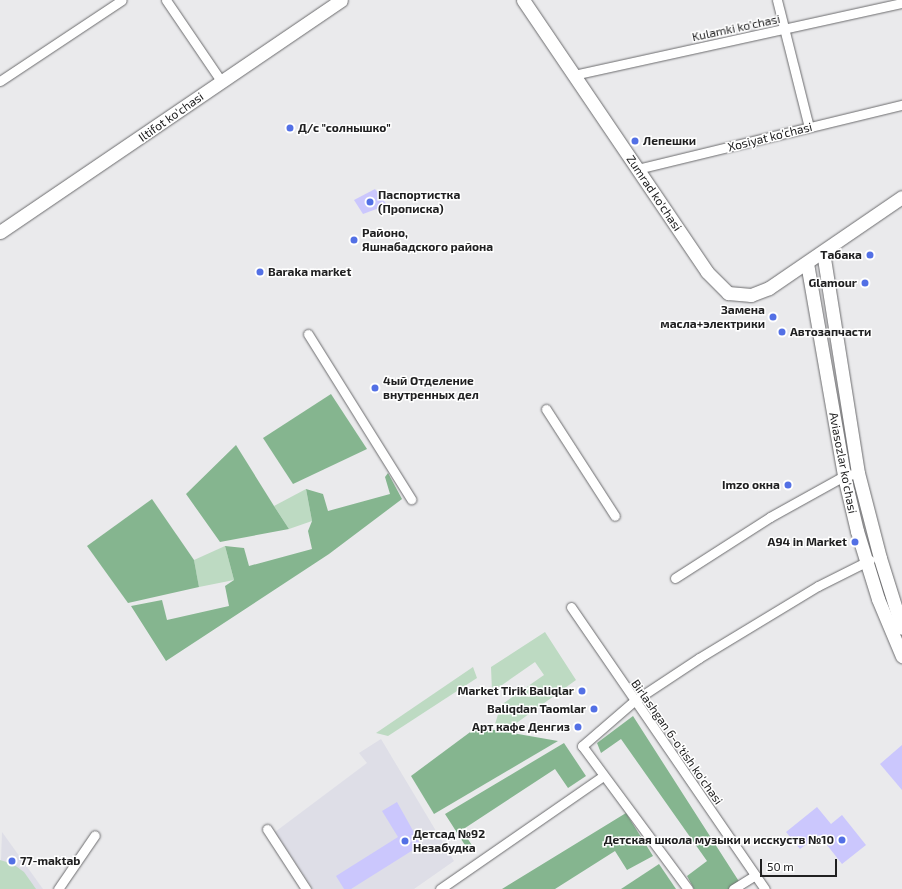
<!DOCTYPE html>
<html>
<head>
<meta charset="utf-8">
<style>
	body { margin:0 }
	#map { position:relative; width:902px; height:889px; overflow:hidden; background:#eaeaec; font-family:"Exo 2",sans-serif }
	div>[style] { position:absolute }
	.built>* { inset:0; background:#dedee7 }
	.green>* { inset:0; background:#bddac2 }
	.forest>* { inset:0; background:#85b58f }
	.building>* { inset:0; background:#cbc7fd }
	.roads { filter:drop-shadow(0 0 1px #6b6b6d) drop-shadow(0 0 1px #6b6b6d) }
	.street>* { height:9px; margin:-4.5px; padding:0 4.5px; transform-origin:4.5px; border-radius:4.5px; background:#fff }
	.secondary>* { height:13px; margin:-6.5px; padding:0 6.5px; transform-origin:6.5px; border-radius:6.5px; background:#fff }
	.dots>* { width:11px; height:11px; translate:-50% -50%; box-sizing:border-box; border:2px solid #fff; border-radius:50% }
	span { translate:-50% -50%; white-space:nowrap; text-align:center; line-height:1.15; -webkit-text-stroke:3px #fff; paint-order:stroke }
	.street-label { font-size:12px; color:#202021 }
	.poi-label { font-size:12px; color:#202021; font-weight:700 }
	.left { translate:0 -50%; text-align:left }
	.right { translate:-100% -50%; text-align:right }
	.scale { position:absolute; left:760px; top:859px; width:77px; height:18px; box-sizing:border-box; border:2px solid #202021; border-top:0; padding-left:5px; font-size:12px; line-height:14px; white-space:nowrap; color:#202021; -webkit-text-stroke:3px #fff; paint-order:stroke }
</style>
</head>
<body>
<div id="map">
	<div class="built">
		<i style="clip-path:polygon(381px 739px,454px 861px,414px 889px,313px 889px,275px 832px,367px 763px,359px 753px)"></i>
		<i style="clip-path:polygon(2px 832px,43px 889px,0 889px)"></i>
	</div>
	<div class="green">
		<i style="clip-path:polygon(306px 489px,312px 521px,289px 529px,274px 506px)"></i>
		<i style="clip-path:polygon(225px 546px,234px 580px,199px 587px,194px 560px)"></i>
		<i style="clip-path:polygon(545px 632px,576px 680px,511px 727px,495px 724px,501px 705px,544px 675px,535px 662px,492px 692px,491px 667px)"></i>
		<i style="clip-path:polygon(473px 667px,477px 678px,388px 736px,376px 733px)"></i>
		<i style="clip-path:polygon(0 860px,13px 864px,24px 872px,36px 889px,0 889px)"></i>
	</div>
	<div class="forest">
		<i style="clip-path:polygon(331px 394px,367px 449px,293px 484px,263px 438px)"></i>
		<i style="clip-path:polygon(236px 445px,274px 506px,289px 529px,220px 542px,186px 494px)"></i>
		<i style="clip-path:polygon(388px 473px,402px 499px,329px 554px,166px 661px,131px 606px,162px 600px,167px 620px,229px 606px,225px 586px,234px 580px,225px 546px,244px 548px,249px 566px,312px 549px,308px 531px,312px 521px,306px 489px,323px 494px,328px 511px,390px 494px,385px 477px)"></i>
		<i style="clip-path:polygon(152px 499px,194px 560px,199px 587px,128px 603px,87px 546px)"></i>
		<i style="clip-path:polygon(633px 716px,740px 883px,731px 889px,694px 889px,687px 876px,707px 861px,621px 739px,601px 753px,597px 743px)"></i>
		<i style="clip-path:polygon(477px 727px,558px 741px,434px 814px,411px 776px)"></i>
		<i style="clip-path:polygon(564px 743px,586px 776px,568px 788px,555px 769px,462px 830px,475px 850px,470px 853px,445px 814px)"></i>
		<i style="clip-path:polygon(626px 813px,653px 856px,627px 870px,615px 851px,555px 889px,502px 889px)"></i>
		<i style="clip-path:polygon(659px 864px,676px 889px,621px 889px)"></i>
	</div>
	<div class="building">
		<i style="clip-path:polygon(375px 189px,387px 205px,363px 214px,354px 200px)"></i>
		<i style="clip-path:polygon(902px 745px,902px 790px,880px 764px)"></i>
		<i style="clip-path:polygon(397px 802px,421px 845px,351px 889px,344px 889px,336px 876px,398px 837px,382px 811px)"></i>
		<i style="clip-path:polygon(817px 807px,831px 824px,842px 815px,866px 845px,842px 864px,819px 835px,800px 849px,786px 832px)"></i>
	</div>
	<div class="roads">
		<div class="street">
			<i style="left:166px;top:0;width:98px;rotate:55.8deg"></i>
			<i style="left:777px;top:0;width:131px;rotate:75.9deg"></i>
			<i style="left:574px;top:75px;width:336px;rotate:-12.4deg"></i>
			<i style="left:0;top:81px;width:146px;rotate:-33.6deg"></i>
			<i style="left:637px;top:169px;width:273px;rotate:-13.6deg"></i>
			<i style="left:308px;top:334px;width:195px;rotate:58deg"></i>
			<i style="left:546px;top:409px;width:127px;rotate:57.2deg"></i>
			<i style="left:675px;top:578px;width:113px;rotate:-32.7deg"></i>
			<i style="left:770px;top:517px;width:85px;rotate:-29deg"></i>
			<i style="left:844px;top:476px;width:14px;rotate:-12deg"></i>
			<i style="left:571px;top:607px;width:342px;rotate:55.5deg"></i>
			<i style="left:267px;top:829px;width:72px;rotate:57deg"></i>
			<i style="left:58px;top:889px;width:65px;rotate:-55.6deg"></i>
			<i style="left:440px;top:889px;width:198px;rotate:-34.7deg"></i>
			<i style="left:688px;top:889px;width:178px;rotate:-126.5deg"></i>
			<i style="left:582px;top:746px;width:69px;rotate:-40.9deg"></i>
			<i style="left:634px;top:701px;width:78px;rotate:-33.5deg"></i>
			<i style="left:699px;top:658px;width:139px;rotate:-31.2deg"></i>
			<i style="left:818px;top:586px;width:58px;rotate:-26.6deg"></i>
			<i style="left:733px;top:889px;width:26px;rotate:-32deg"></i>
		</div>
		<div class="secondary">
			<i style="left:523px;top:0;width:328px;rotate:55.9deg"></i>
			<i style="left:707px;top:272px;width:30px;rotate:45deg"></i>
			<i style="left:728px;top:293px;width:23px;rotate:5deg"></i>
			<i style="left:751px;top:295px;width:19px;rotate:-21deg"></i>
			<i style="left:769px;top:288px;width:161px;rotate:-34.4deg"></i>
			<i style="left:0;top:232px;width:412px;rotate:-34.2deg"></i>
			<i style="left:823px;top:252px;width:224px;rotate:81deg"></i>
			<i style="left:858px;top:473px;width:88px;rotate:75.5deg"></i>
			<i style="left:880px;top:558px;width:73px;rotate:72.6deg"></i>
			<i style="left:807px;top:263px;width:216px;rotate:80.1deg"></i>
			<i style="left:844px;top:476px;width:57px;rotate:76.7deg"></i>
			<i style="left:857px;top:531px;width:71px;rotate:72.8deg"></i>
			<i style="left:878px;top:599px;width:62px;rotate:67.2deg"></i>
		</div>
	</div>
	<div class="dots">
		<i style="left:290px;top:128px;background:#5370e5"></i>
		<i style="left:635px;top:141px;background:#5370e5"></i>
		<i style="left:370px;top:202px;background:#5370e5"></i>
		<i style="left:354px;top:240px;background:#5370e5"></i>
		<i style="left:870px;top:255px;background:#5370e5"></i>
		<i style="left:260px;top:272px;background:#5370e5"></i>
		<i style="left:865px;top:283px;background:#5370e5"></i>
		<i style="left:773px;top:317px;background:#5370e5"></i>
		<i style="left:782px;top:332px;background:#5370e5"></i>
		<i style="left:375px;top:388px;background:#5370e5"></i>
		<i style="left:788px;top:485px;background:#5370e5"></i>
		<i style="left:855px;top:542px;background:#5370e5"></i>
		<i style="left:582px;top:691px;background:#5370e5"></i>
		<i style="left:594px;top:709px;background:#5370e5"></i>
		<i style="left:578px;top:727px;background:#5370e5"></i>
		<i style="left:842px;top:840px;background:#5370e5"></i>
		<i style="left:405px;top:841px;background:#5370e5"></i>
		<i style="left:12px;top:861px;background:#5370e5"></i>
	</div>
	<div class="street-label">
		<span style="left:736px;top:28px;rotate:-12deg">Kulamki ko'chasi</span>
		<span style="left:171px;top:117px;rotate:-35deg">Iltifot ko'chasi</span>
		<span style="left:770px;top:137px;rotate:-14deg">Xosiyat ko'chasi</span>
		<span style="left:654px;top:193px;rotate:56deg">Zumrad ko'chasi</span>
		<span style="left:843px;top:463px;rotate:79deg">Aviasozlar ko'chasi</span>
		<span style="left:677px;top:742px;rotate:55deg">Birlashgan 6-o'tish ko'chasi</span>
	</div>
	<div class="poi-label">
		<span class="left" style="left:298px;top:128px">Д/с "солнышко"</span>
		<span class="left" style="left:643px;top:141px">Лепешки</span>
		<span class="left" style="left:378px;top:202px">Паспортистка<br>(Прописка)</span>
		<span class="left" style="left:362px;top:240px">Районо,<br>Яшнабадского района</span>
		<span class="right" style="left:862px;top:255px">Табака</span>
		<span class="left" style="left:268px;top:272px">Baraka market</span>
		<span class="right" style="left:857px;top:283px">Glamour</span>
		<span class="right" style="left:765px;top:317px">Замена<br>масла+электрики</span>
		<span class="left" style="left:790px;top:332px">Автозапчасти</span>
		<span class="left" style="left:383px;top:388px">4ый Отделение<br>внутренных дел</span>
		<span class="right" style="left:780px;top:485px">Imzo окна</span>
		<span class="right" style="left:847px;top:542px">A94 in Market</span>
		<span class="right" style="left:574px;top:691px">Market Tirik Baliqlar</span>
		<span class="right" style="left:586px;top:709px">Baliqdan Taomlar</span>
		<span class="right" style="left:570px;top:727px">Арт кафе Денгиз</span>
		<span class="left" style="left:413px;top:841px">Детсад №92<br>Незабудка</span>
		<span class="right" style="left:834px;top:840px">Детская школа музыки и исскуств №10</span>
		<span class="left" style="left:20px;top:861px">77-maktab</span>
	</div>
	<div class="scale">50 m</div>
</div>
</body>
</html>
